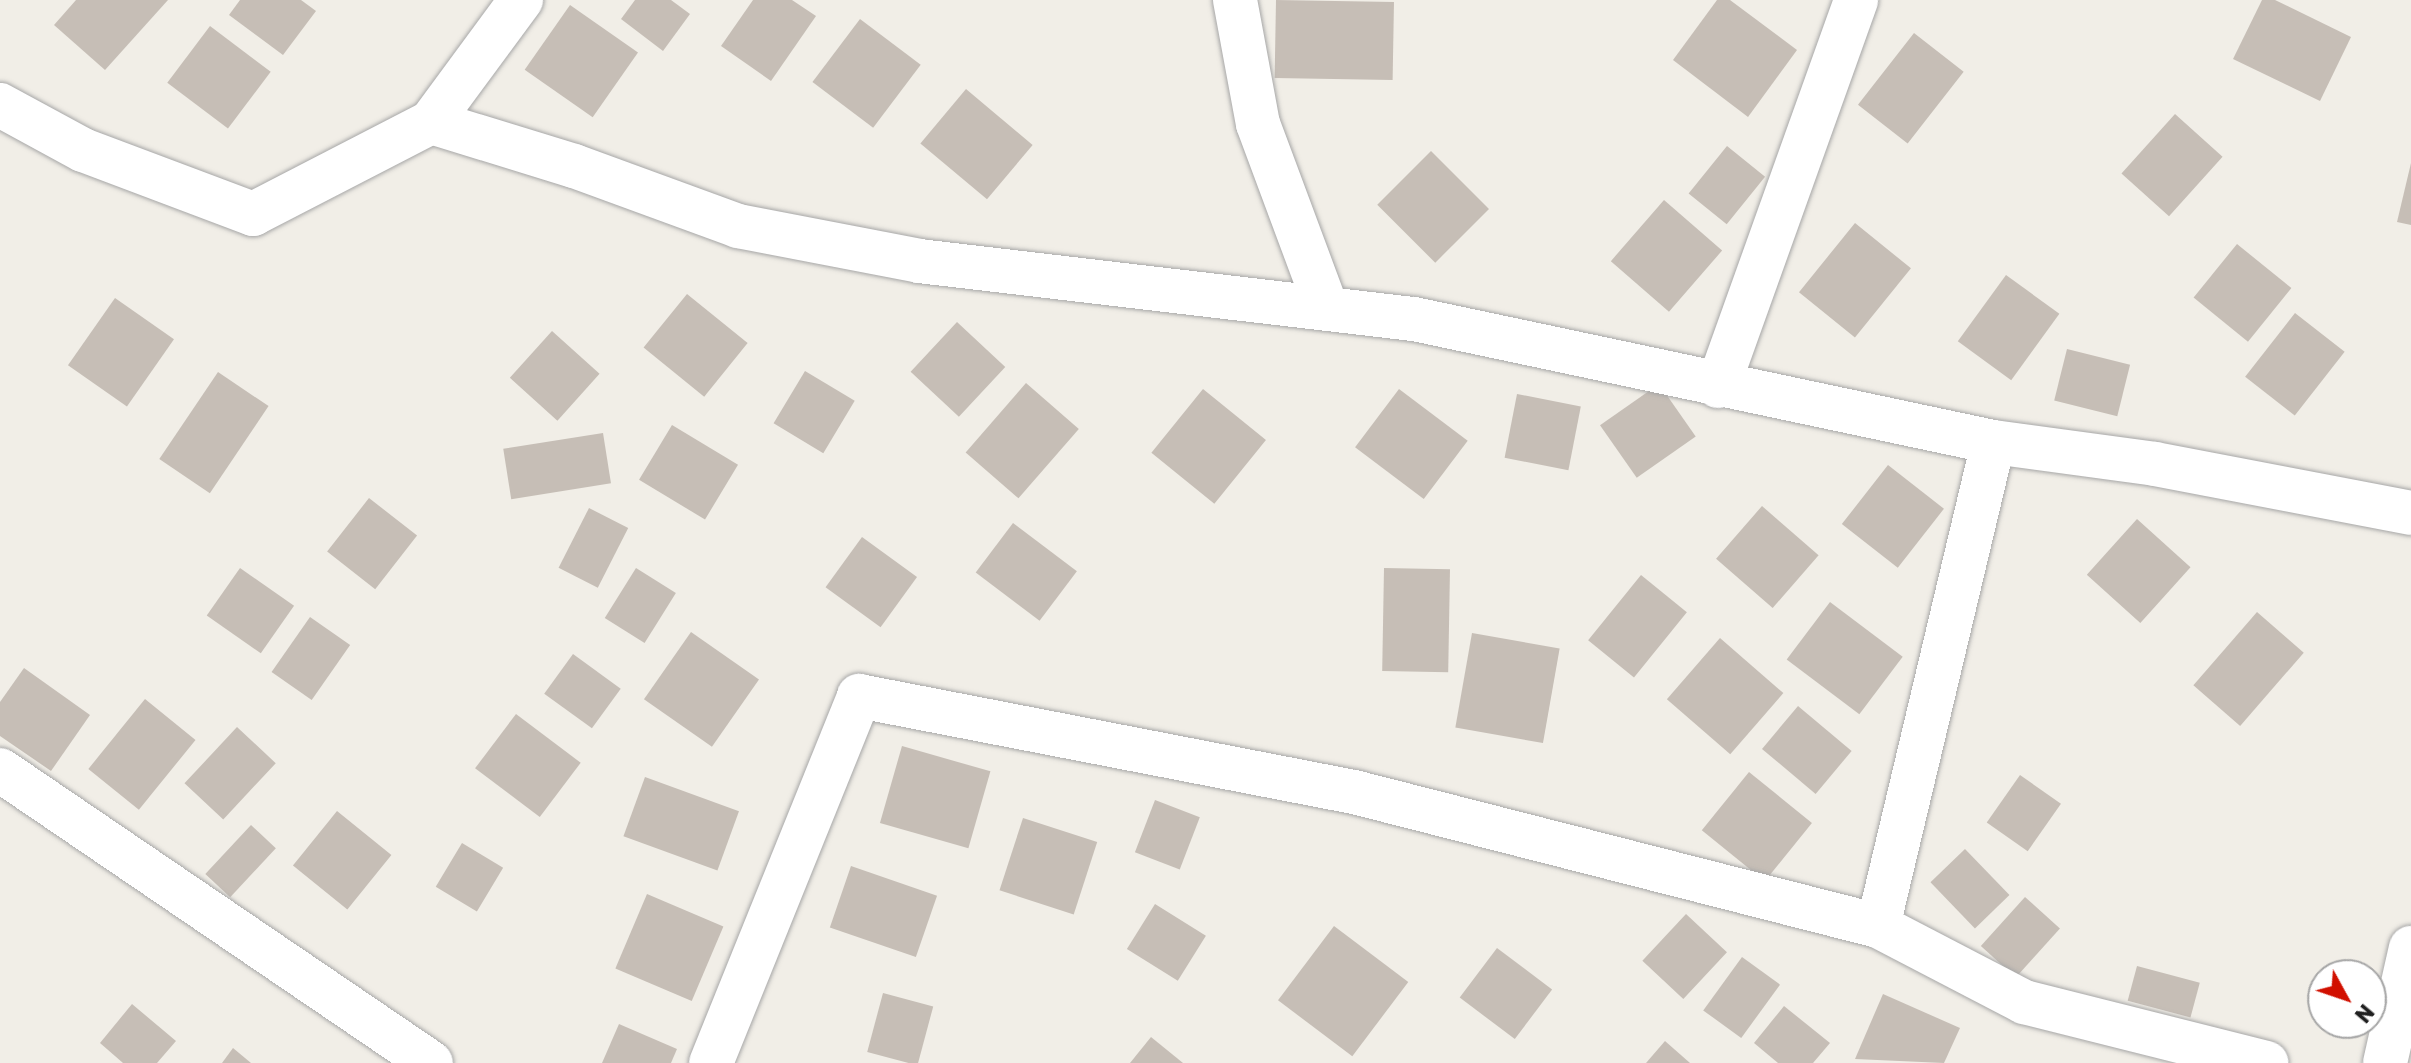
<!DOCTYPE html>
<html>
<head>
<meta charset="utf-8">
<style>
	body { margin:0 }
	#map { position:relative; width:2411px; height:1063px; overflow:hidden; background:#f1eee7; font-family:Rubik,sans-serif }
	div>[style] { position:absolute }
	.building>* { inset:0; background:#c6beb6; transform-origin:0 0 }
	.roads { filter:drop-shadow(0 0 2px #a7a7a7) drop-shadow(0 0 2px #a7a7a7) }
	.minor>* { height:44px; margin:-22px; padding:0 22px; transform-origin:22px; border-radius:22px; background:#fff }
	span { translate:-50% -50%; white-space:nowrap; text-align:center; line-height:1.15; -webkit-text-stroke:7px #fff; paint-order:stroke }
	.north { position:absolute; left:2307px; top:959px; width:80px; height:80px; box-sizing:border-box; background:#fff; border:2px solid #a6a6a6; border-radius:50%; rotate:130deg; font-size:22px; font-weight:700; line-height:32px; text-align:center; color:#202020 }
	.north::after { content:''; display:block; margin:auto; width:28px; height:36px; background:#d11000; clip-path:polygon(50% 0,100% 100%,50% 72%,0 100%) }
</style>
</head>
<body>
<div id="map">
	<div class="building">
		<i style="clip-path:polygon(76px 0,168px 0,105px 70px,54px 25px)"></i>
		<i style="clip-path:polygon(240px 0,301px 0,316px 11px,283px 55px,229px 15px)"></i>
		<i style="clip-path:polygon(635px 0,671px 0,690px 14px,663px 51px,621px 19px)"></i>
		<i style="clip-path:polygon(753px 0,792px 0,816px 16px,771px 81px,721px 46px)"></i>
		<i style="left:1276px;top:0;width:118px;height:78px;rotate:1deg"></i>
		<i style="clip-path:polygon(1717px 0,1730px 0,1797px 50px,1748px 117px,1673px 60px)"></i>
		<i style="clip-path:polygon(2262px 0,2275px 0,2351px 37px,2320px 101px,2233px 59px)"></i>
		<i style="left:570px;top:5px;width:83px;height:79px;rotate:35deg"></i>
		<i style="left:860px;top:19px;width:76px;height:79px;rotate:37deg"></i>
		<i style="left:210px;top:26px;width:76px;height:71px;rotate:37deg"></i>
		<i style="left:1914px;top:33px;width:63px;height:91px;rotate:38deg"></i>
		<i style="left:966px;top:89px;width:87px;height:71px;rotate:40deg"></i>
		<i style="left:2175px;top:114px;width:64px;height:80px;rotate:42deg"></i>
		<i style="left:1727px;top:146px;width:49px;height:61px;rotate:39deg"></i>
		<i style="left:1431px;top:151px;width:82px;height:76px;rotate:45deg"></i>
		<i style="clip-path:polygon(2411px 163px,2411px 225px,2397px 222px)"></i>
		<i style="left:1664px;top:200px;width:77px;height:81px;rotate:41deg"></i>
		<i style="left:1855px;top:223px;width:72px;height:89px;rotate:39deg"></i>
		<i style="left:2237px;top:244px;width:70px;height:69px;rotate:39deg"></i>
		<i style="left:2006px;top:275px;width:66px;height:82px;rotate:36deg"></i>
		<i style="left:687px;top:294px;width:78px;height:69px;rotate:39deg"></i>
		<i style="left:115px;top:298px;width:72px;height:82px;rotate:35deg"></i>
		<i style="left:2295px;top:313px;width:63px;height:81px;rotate:38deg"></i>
		<i style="left:957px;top:322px;width:66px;height:68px;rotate:43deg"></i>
		<i style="left:552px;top:331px;width:64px;height:63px;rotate:42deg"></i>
		<i style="left:2067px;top:349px;width:65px;height:53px;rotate:14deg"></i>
		<i style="left:805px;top:371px;width:58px;height:61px;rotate:31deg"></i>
		<i style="left:218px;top:372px;width:61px;height:105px;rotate:34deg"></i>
		<i style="left:1026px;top:383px;width:70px;height:92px;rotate:41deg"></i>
		<i style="left:1659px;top:384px;width:64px;height:72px;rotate:55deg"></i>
		<i style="left:1203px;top:389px;width:81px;height:82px;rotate:39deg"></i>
		<i style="left:1399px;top:389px;width:86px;height:73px;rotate:37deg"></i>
		<i style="left:1517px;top:394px;width:65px;height:65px;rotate:11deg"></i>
		<i style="left:672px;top:425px;width:77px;height:64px;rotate:31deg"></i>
		<i style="left:603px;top:433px;width:51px;height:101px;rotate:81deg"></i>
		<i style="left:1888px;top:465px;width:71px;height:75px;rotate:38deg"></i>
		<i style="left:369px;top:498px;width:61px;height:68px;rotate:38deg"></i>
		<i style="left:1762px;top:506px;width:75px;height:70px;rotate:41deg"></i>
		<i style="left:589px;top:508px;width:44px;height:67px;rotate:27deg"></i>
		<i style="left:2137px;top:519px;width:72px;height:75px;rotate:42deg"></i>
		<i style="left:1013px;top:523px;width:80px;height:62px;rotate:37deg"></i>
		<i style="left:862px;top:537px;width:68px;height:62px;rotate:36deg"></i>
		<i style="left:240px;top:568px;width:66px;height:58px;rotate:35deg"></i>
		<i style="left:636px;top:568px;width:47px;height:59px;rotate:32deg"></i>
		<i style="left:1384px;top:568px;width:66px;height:103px;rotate:1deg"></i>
		<i style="left:1641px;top:575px;width:59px;height:84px;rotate:39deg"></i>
		<i style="left:1830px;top:602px;width:91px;height:72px;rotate:37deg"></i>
		<i style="left:2257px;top:612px;width:62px;height:97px;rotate:41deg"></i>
		<i style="left:310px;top:617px;width:49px;height:67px;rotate:35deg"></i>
		<i style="left:691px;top:632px;width:83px;height:82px;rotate:35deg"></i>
		<i style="left:1472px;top:633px;width:89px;height:96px;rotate:10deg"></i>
		<i style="left:1720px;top:638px;width:84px;height:81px;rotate:41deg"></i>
		<i style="left:573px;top:654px;width:59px;height:49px;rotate:36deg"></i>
		<i style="clip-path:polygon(24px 668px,90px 715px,51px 771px,0 736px,0 702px)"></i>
		<i style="left:145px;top:699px;width:65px;height:90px;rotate:39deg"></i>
		<i style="left:1798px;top:706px;width:70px;height:56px;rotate:40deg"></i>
		<i style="left:516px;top:714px;width:81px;height:68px;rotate:37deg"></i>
		<i style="left:237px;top:727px;width:53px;height:77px;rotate:43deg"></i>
		<i style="left:902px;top:746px;width:92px;height:80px;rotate:16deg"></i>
		<i style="left:1749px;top:772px;width:81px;height:75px;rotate:39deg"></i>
		<i style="left:2020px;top:775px;width:50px;height:58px;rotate:35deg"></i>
		<i style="left:645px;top:777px;width:100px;height:63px;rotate:20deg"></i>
		<i style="left:1155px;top:800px;width:48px;height:56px;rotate:21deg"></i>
		<i style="left:337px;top:811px;width:70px;height:70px;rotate:39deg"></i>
		<i style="left:1023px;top:818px;width:78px;height:76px;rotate:18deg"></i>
		<i style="left:251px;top:825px;width:34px;height:67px;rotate:43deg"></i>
		<i style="left:462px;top:843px;width:48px;height:51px;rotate:31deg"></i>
		<i style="left:1965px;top:849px;width:64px;height:48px;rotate:46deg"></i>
		<i style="left:851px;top:866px;width:91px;height:65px;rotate:19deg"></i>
		<i style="left:647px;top:894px;width:83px;height:81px;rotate:23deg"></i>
		<i style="left:2025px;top:897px;width:47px;height:66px;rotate:42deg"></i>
		<i style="left:1155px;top:904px;width:60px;height:53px;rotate:32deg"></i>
		<i style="left:1686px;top:914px;width:56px;height:64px;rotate:43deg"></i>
		<i style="left:1334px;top:926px;width:93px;height:93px;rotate:37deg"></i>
		<i style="left:1497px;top:948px;width:69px;height:62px;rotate:37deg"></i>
		<i style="left:1742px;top:957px;width:47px;height:66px;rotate:36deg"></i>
		<i style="left:2137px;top:966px;width:65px;height:36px;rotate:15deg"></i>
		<i style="left:883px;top:993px;width:52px;height:61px;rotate:15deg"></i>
		<i style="clip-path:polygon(1883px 994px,1960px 1028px,1944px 1063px,1855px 1059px)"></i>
		<i style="clip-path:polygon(132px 1004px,176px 1041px,157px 1063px,123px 1063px,100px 1043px)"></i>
		<i style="clip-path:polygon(1784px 1006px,1830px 1043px,1813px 1063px,1778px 1063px,1754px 1043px)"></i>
		<i style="clip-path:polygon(619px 1024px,677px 1049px,671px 1063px,602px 1063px)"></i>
		<i style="clip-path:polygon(1151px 1037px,1183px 1063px,1130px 1063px)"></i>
		<i style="clip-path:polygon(1665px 1041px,1690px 1063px,1646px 1063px)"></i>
		<i style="clip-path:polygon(233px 1048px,251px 1063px,222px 1063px)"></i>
	</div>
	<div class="roads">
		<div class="minor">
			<i style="left:1235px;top:0;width:126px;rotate:79.5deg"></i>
			<i style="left:1258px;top:124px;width:195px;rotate:69.6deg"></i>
			<i style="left:0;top:105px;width:94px;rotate:28.5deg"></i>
			<i style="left:83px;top:150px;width:182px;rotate:20.6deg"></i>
			<i style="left:253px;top:214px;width:200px;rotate:-27.3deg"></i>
			<i style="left:431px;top:122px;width:150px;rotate:17.1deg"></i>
			<i style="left:574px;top:166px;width:175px;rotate:20.1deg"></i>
			<i style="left:738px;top:226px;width:184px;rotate:10.9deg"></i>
			<i style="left:919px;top:261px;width:498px;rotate:6.7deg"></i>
			<i style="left:1414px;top:319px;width:592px;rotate:11.99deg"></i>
			<i style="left:1993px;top:442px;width:163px;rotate:7.7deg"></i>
			<i style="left:2155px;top:464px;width:261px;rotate:10.8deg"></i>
			<i style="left:431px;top:122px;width:152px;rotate:-53.6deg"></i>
			<i style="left:1718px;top:386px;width:410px;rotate:-70.3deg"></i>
			<i style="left:0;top:770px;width:521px;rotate:34.21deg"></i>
			<i style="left:1878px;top:926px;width:165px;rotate:27.5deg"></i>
			<i style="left:2024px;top:1002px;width:250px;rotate:14.1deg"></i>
			<i style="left:711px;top:1063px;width:396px;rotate:-68deg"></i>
			<i style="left:859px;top:696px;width:504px;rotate:10.98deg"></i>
			<i style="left:1354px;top:792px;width:541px;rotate:14.34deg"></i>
			<i style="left:1878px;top:926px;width:497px;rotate:-76.6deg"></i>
			<i style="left:2385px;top:1063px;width:118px;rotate:-77.3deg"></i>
		</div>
	</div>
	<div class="north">N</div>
</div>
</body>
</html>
